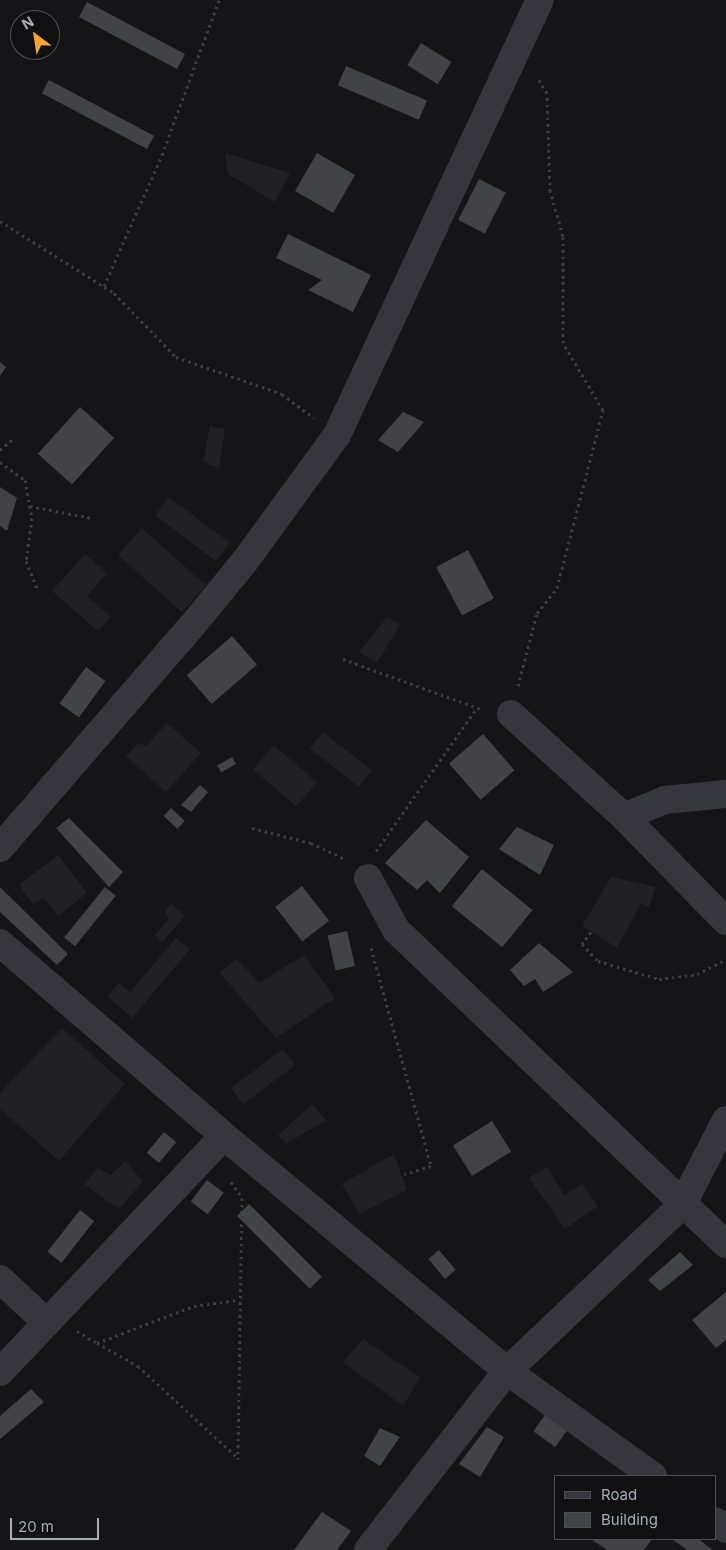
<!DOCTYPE html>
<html>
<head>
<meta charset="utf-8">
<style>
	body { margin:0 }
	#map { position:relative; width:726px; height:1550px; overflow:hidden; background:#151517; font-family:Inter,sans-serif }
	div>[style] { position:absolute }
	.built>* { inset:0; background:#212124; transform-origin:0 0 }
	.building>* { inset:0; background:#414347; transform-origin:0 0 }
	.path>* { height:3px; margin-top:-1.5px; transform-origin:0; background:repeating-linear-gradient(90deg,#3c3e43 0 2.5px,transparent 0 6.5px) }
	.minor>* { height:28px; margin:-14px; padding:0 14px; transform-origin:14px; border-radius:14px; background:#36373c }
	.tertiary>* { height:28px; margin:-14px; padding:0 14px; transform-origin:14px; border-radius:14px; background:#36373c }
	span { translate:-50% -50%; white-space:nowrap; text-align:center; line-height:1.15; -webkit-text-stroke:4.5px #101012; paint-order:stroke }
	.legend { position:absolute; left:554px; top:1475px; width:162px; height:65px; box-sizing:border-box; background:#101012; border:1px solid #4c4f54; margin:0; padding:6px 9px; list-style:none; font-size:15px; color:#a7adb7 }
	.legend li { display:flex; align-items:center; gap:10px; height:25px }
	.legend b { width:25px; border:1px solid #4c4f54 }
	.north { position:absolute; left:10px; top:10px; width:50px; height:50px; box-sizing:border-box; background:#101012; border:1px solid #4c4f54; border-radius:50%; rotate:329deg; font-size:14px; font-weight:700; line-height:20px; text-align:center; color:#a7adb7 }
	.north::after { content:''; display:block; margin:auto; width:18px; height:22px; background:#f3a731; clip-path:polygon(50% 0,100% 100%,50% 72%,0 100%) }
	.scale { position:absolute; left:10px; top:1518px; width:89px; height:22px; box-sizing:border-box; border:2px solid #a7adb7; border-top:0; padding-left:6px; font-size:15px; line-height:18px; white-space:nowrap; color:#a7adb7; -webkit-text-stroke:4px #101012; paint-order:stroke }
</style>
</head>
<body>
<div id="map">
	<div class="built">
		<i style="clip-path:polygon(225px 153px,290px 173px,275px 202px,228px 174px)"></i>
		<i style="clip-path:polygon(210px 426px,225px 429px,219px 468px,203px 462px)"></i>
		<i style="left:169px;top:497px;width:76px;height:23px;rotate:37deg"></i>
		<i style="left:142px;top:528px;width:86px;height:36px;rotate:42deg"></i>
		<i style="clip-path:polygon(85px 554px,107px 573px,87px 596px,111px 617px,98px 631px,52px 591px)"></i>
		<i style="clip-path:polygon(387px 617px,400px 625px,377px 663px,359px 652px)"></i>
		<i style="clip-path:polygon(167px 723px,201px 753px,166px 792px,126px 756px,138px 743px,146px 746px)"></i>
		<i style="left:323px;top:732px;width:62px;height:21px;rotate:38deg"></i>
		<i style="left:274px;top:745px;width:57px;height:32px;rotate:41deg"></i>
		<i style="clip-path:polygon(58px 855px,87px 893px,58px 916px,43px 897px,33px 904px,19px 885px)"></i>
		<i style="clip-path:polygon(611px 877px,656px 887px,649px 907px,641px 903px,617px 948px,582px 926px)"></i>
		<i style="clip-path:polygon(171px 904px,185px 916px,162px 942px,155px 935px,169px 919px,165px 911px)"></i>
		<i style="clip-path:polygon(176px 938px,190px 949px,132px 1018px,107px 996px,119px 983px,130px 992px)"></i>
		<i style="clip-path:polygon(304px 955px,335px 998px,276px 1038px,219px 972px,237px 959px,259px 983px)"></i>
		<i style="clip-path:polygon(62px 1028px,125px 1084px,59px 1161px,0 1109px,0 1093px)"></i>
		<i style="left:283px;top:1049px;width:20px;height:65px;rotate:53deg"></i>
		<i style="clip-path:polygon(312px 1104px,326px 1120px,286px 1144px,278px 1135px)"></i>
		<i style="clip-path:polygon(394px 1154px,407px 1190px,359px 1214px,342px 1184px)"></i>
		<i style="clip-path:polygon(125px 1161px,143px 1181px,119px 1209px,84px 1184px,98px 1168px,111px 1175px)"></i>
		<i style="clip-path:polygon(547px 1167px,564px 1195px,582px 1184px,598px 1206px,565px 1229px,529px 1178px)"></i>
		<i style="clip-path:polygon(363px 1339px,420px 1377px,403px 1406px,343px 1362px)"></i>
	</div>
	<div class="building">
		<i style="left:87px;top:2px;width:111px;height:17px;rotate:28deg"></i>
		<i style="left:421px;top:43px;width:36px;height:26px;rotate:32deg"></i>
		<i style="left:346px;top:66px;width:88px;height:21px;rotate:23deg"></i>
		<i style="left:49px;top:80px;width:119px;height:15px;rotate:28deg"></i>
		<i style="left:317px;top:153px;width:44px;height:44px;rotate:30deg"></i>
		<i style="left:479px;top:179px;width:30px;height:46px;rotate:27deg"></i>
		<i style="clip-path:polygon(288px 234px,371px 275px,353px 312px,308px 290px,322px 280px,276px 258px)"></i>
		<i style="clip-path:polygon(0 362px,6px 367px,0 376px)"></i>
		<i style="left:80px;top:407px;width:46px;height:63px;rotate:42deg"></i>
		<i style="clip-path:polygon(403px 412px,424px 422px,398px 452px,378px 440px)"></i>
		<i style="clip-path:polygon(0 487px,17px 498px,7px 531px,0 526px)"></i>
		<i style="left:468px;top:550px;width:55px;height:36px;rotate:62deg"></i>
		<i style="left:232px;top:636px;width:38px;height:60px;rotate:49deg"></i>
		<i style="left:86px;top:667px;width:24px;height:45px;rotate:36deg"></i>
		<i style="left:483px;top:734px;width:48px;height:45px;rotate:49deg"></i>
		<i style="left:232px;top:757px;width:8px;height:17px;rotate:60deg"></i>
		<i style="clip-path:polygon(200px 785px,208px 792px,191px 812px,181px 805px)"></i>
		<i style="left:171px;top:808px;width:19px;height:11px;rotate:43deg"></i>
		<i style="clip-path:polygon(69px 818px,123px 872px,109px 887px,56px 828px)"></i>
		<i style="clip-path:polygon(426px 820px,469px 857px,440px 893px,427px 880px,417px 890px,385px 863px)"></i>
		<i style="clip-path:polygon(517px 827px,554px 845px,540px 875px,499px 849px)"></i>
		<i style="left:482px;top:869px;width:65px;height:48px;rotate:39deg"></i>
		<i style="left:302px;top:886px;width:44px;height:34px;rotate:52deg"></i>
		<i style="clip-path:polygon(0 887px,68px 954px,57px 965px,0 912px)"></i>
		<i style="left:105px;top:887px;width:14px;height:65px;rotate:39deg"></i>
		<i style="left:347px;top:931px;width:36px;height:20px;rotate:77deg"></i>
		<i style="clip-path:polygon(539px 943px,573px 972px,543px 992px,535px 979px,524px 986px,510px 970px)"></i>
		<i style="left:492px;top:1121px;width:36px;height:46px;rotate:58deg"></i>
		<i style="left:164px;top:1132px;width:16px;height:27px;rotate:40deg"></i>
		<i style="left:207px;top:1180px;width:21px;height:27px;rotate:37deg"></i>
		<i style="left:249px;top:1204px;width:103px;height:17px;rotate:45deg"></i>
		<i style="left:80px;top:1210px;width:18px;height:53px;rotate:38deg"></i>
		<i style="left:439px;top:1250px;width:26px;height:14px;rotate:50deg"></i>
		<i style="clip-path:polygon(680px 1252px,693px 1265px,660px 1291px,648px 1280px)"></i>
		<i style="clip-path:polygon(726px 1292px,726px 1340px,716px 1348px,692px 1320px)"></i>
		<i style="clip-path:polygon(31px 1389px,44px 1402px,0 1439px,0 1416px)"></i>
		<i style="left:548px;top:1411px;width:27px;height:25px;rotate:36deg"></i>
		<i style="clip-path:polygon(487px 1427px,504px 1437px,480px 1477px,459px 1464px)"></i>
		<i style="clip-path:polygon(380px 1428px,400px 1437px,380px 1466px,364px 1456px)"></i>
		<i style="clip-path:polygon(322px 1512px,351px 1531px,337px 1550px,294px 1550px)"></i>
		<i style="clip-path:polygon(591px 1539px,652px 1539px,644px 1550px,607px 1550px)"></i>
		<i style="clip-path:polygon(672px 1539px,698px 1539px,713px 1550px,687px 1550px)"></i>
	</div>
	<div class="path">
		<i style="left:0;top:221px;width:135px;rotate:32.3deg"></i>
		<i style="left:114px;top:293px;width:89px;rotate:45.9deg"></i>
		<i style="left:176px;top:357px;width:112px;rotate:19.2deg"></i>
		<i style="left:282px;top:394px;width:40px;rotate:37deg"></i>
		<i style="left:104px;top:286px;width:143px;rotate:-66.1deg"></i>
		<i style="left:162px;top:155px;width:165px;rotate:-69.8deg"></i>
		<i style="left:0;top:450px;width:18px;rotate:-41deg"></i>
		<i style="left:0;top:462px;width:31px;rotate:36deg"></i>
		<i style="left:25px;top:480px;width:39px;rotate:80deg"></i>
		<i style="left:32px;top:518px;width:43px;rotate:97.9deg"></i>
		<i style="left:26px;top:561px;width:31px;rotate:68deg"></i>
		<i style="left:30px;top:506px;width:63px;rotate:11deg"></i>
		<i style="left:343px;top:659px;width:149px;rotate:20deg"></i>
		<i style="left:518px;top:686px;width:75px;rotate:-75.4deg"></i>
		<i style="left:537px;top:613px;width:32px;rotate:-51deg"></i>
		<i style="left:557px;top:588px;width:184px;rotate:-75.5deg"></i>
		<i style="left:603px;top:410px;width:78px;rotate:-120.8deg"></i>
		<i style="left:563px;top:343px;width:107px;rotate:-90deg"></i>
		<i style="left:563px;top:236px;width:47px;rotate:-106.1deg"></i>
		<i style="left:550px;top:191px;width:98px;rotate:-91.8deg"></i>
		<i style="left:547px;top:93px;width:19px;rotate:-122deg"></i>
		<i style="left:252px;top:828px;width:61px;rotate:14.3deg"></i>
		<i style="left:311px;top:843px;width:38px;rotate:25deg"></i>
		<i style="left:376px;top:851px;width:174px;rotate:-54.8deg"></i>
		<i style="left:591px;top:932px;width:15px;rotate:127deg"></i>
		<i style="left:582px;top:944px;width:23px;rotate:47deg"></i>
		<i style="left:598px;top:961px;width:64px;rotate:16.4deg"></i>
		<i style="left:659px;top:979px;width:38px;rotate:-7deg"></i>
		<i style="left:697px;top:974px;width:32px;rotate:-26deg"></i>
		<i style="left:371px;top:948px;width:226px;rotate:74.6deg"></i>
		<i style="left:431px;top:1166px;width:28px;rotate:163deg"></i>
		<i style="left:231px;top:1182px;width:19px;rotate:55deg"></i>
		<i style="left:242px;top:1198px;width:261px;rotate:90.9deg"></i>
		<i style="left:77px;top:1331px;width:23px;rotate:31deg"></i>
		<i style="left:97px;top:1343px;width:104px;rotate:-20.9deg"></i>
		<i style="left:194px;top:1306px;width:44px;rotate:-7.8deg"></i>
		<i style="left:97px;top:1343px;width:47px;rotate:29.3deg"></i>
		<i style="left:138px;top:1366px;width:136px;rotate:42.6deg"></i>
	</div>
	<div class="minor">
		<i style="left:511px;top:714px;width:153px;rotate:42.3deg"></i>
		<i style="left:624px;top:817px;width:146px;rotate:45.6deg"></i>
		<i style="left:624px;top:817px;width:44px;rotate:-22.5deg"></i>
		<i style="left:665px;top:800px;width:61px;rotate:-5.6deg"></i>
		<i style="left:0;top:848px;width:292px;rotate:-49.2deg"></i>
		<i style="left:191px;top:627px;width:85px;rotate:-50.7deg"></i>
		<i style="left:245px;top:561px;width:156px;rotate:-53.9deg"></i>
		<i style="left:337px;top:435px;width:480px;rotate:-65deg"></i>
		<i style="left:368px;top:878px;width:59px;rotate:61.7deg"></i>
		<i style="left:396px;top:930px;width:456px;rotate:43.6deg"></i>
		<i style="left:0;top:1279px;width:64px;rotate:43.1deg"></i>
		<i style="left:0;top:1372px;width:325px;rotate:-46.5deg"></i>
		<i style="left:368px;top:1550px;width:227px;rotate:-52.2deg"></i>
		<i style="left:507px;top:1371px;width:241px;rotate:-43.5deg"></i>
		<i style="left:682px;top:1205px;width:96px;rotate:-62.6deg"></i>
	</div>
	<div class="tertiary">
		<i style="left:0;top:943px;width:296px;rotate:40.7deg"></i>
		<i style="left:224px;top:1136px;width:368px;rotate:39.7deg"></i>
		<i style="left:507px;top:1371px;width:180px;rotate:35.7deg"></i>
		<i style="left:715px;top:1521px;width:14px;rotate:36deg"></i>
	</div>
	<ul class="legend">
	<li><b style="height:6px;background:#36373c"></b>Road</li>
	<li><b style="height:14px;background:#414347"></b>Building</li>
	</ul>
	<div class="north">N</div>
	<div class="scale">20 m</div>
</div>
</body>
</html>
